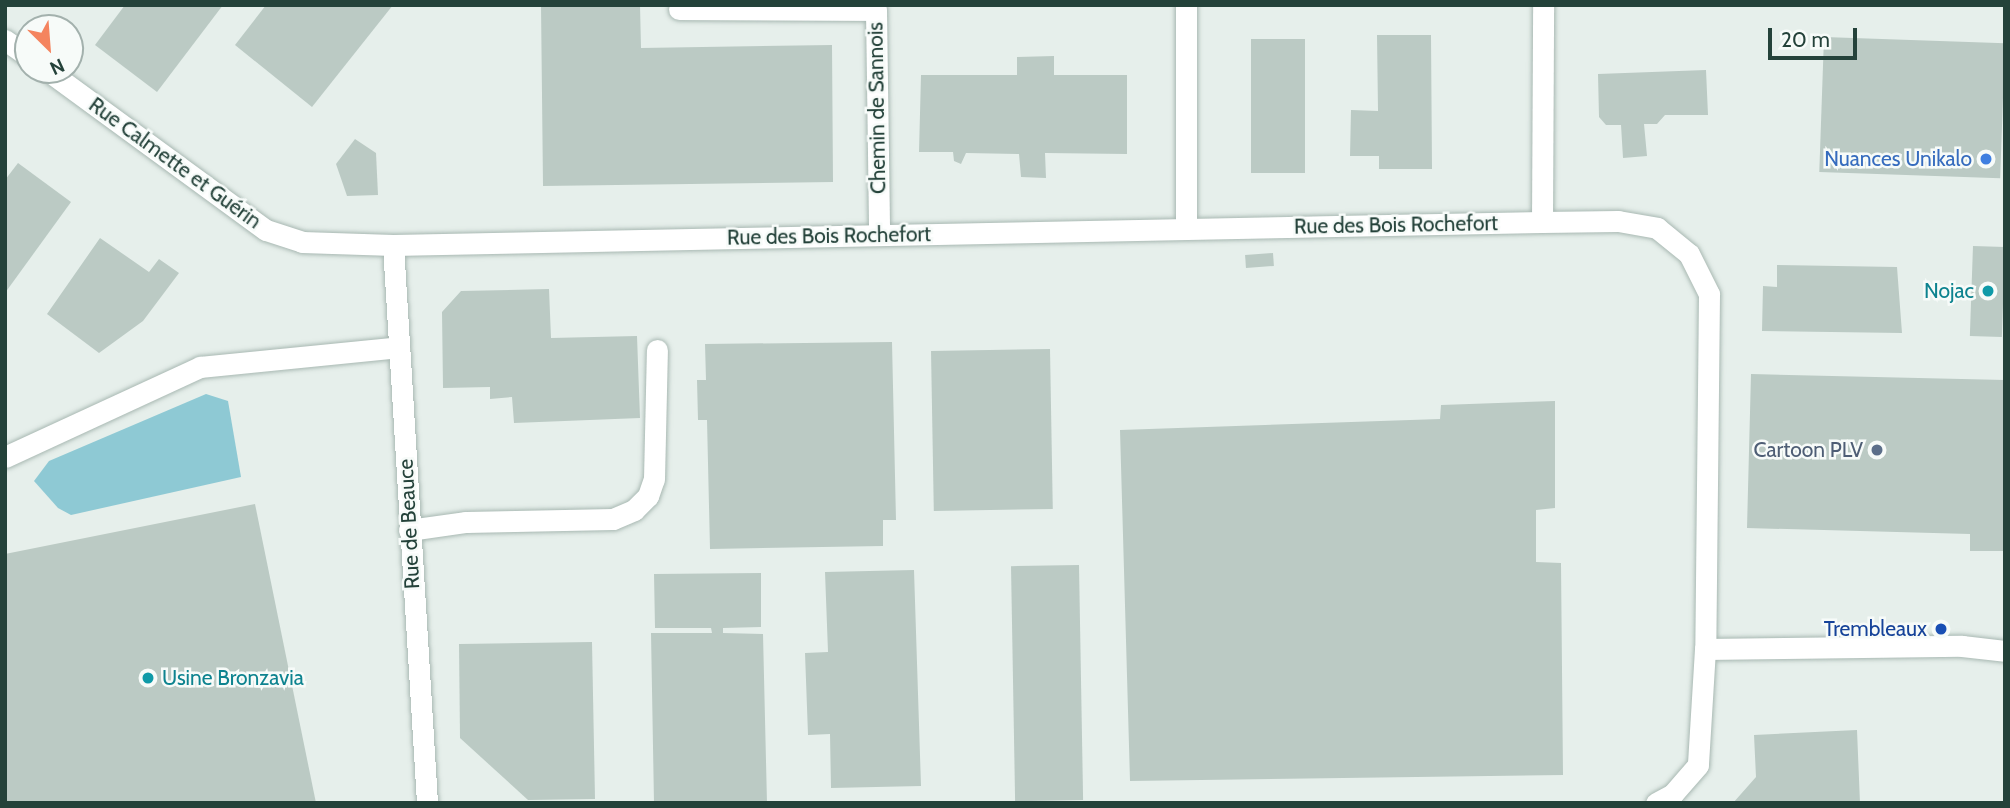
<!DOCTYPE html>
<html>
<head>
<meta charset="utf-8">
<style>
	body { margin:0 }
	#map { position:relative; width:2010px; height:808px; overflow:hidden; background:#e6efeb; font-family:Cabin,sans-serif }
	div>[style] { position:absolute }
	.water>* { inset:0; background:#8ec9d4 }
	.building>* { inset:0; background:#bbcac4; transform-origin:0 0 }
	.roads { filter:drop-shadow(0 0 2px #a8b8b2) drop-shadow(0 0 2px #a8b8b2) }
	.minor>* { height:21px; margin:-10.5px; padding:0 10.5px; transform-origin:10.5px; border-radius:10.5px; background:#fff }
	.dots>* { width:19px; height:19px; translate:-50% -50%; box-sizing:border-box; border:4px solid #f7fbf9; border-radius:50% }
	span { translate:-50% -50%; white-space:nowrap; text-align:center; line-height:1.15; -webkit-text-stroke:5px #f7fbf9; paint-order:stroke }
	.street-label { font-size:21px; color:#24423a }
	.shop-label { font-size:21px; color:#366cbe }
	.right { translate:-100% -50%; text-align:right }
	.culture-label { font-size:21px; color:#0d838f }
	.left { translate:0 -50%; text-align:left }
	.service-label { font-size:21px; color:#4e5e75 }
	.transit-label { font-size:21px; color:#164399 }
	.frame { position:absolute; inset:0; border:7px solid #24423a; pointer-events:none }
	.north { position:absolute; left:14px; top:14px; width:70px; height:70px; box-sizing:border-box; background:#f7fbf9; border:2px solid #a3b1ad; border-radius:50%; rotate:155deg; font-size:19px; font-weight:700; line-height:28px; text-align:center; color:#24423a }
	.north::after { content:''; display:block; margin:auto; width:24px; height:32px; background:#f4845f; clip-path:polygon(50% 0,100% 100%,50% 72%,0 100%) }
	.scale { position:absolute; left:1768px; top:28px; width:89px; height:32px; box-sizing:border-box; border:4px solid #24423a; border-top:0; padding-left:9px; font-size:21px; line-height:24px; white-space:nowrap; color:#24423a; -webkit-text-stroke:5px #f7fbf9; paint-order:stroke }
</style>
</head>
<body>
<div id="map">
	<div class="water">
		<i style="clip-path:polygon(206px 394px,228px 401px,241px 477px,71px 515px,58px 508px,34px 481px,49px 461px)"></i>
	</div>
	<div class="building">
		<i style="clip-path:polygon(125px 5px,223px 5px,157px 92px,95px 45px)"></i>
		<i style="clip-path:polygon(266px 5px,393px 5px,312px 107px,235px 45px)"></i>
		<i style="clip-path:polygon(541px 5px,640px 5px,641px 48px,832px 45px,833px 182px,543px 186px)"></i>
		<i style="clip-path:polygon(1377px 35px,1431px 35px,1432px 169px,1379px 169px,1379px 156px,1350px 156px,1351px 110px,1378px 111px)"></i>
		<i style="left:1824px;top:37px;width:181px;height:135px;rotate:2deg"></i>
		<i style="left:1251px;top:39px;width:54px;height:134px"></i>
		<i style="clip-path:polygon(1054px 56px,1054px 75px,1127px 75px,1127px 154px,1045px 153px,1046px 178px,1021px 177px,1019px 154px,966px 153px,961px 164px,954px 161px,953px 152px,919px 152px,921px 75px,1017px 75px,1017px 57px)"></i>
		<i style="clip-path:polygon(1706px 70px,1708px 115px,1665px 115px,1657px 124px,1644px 124px,1647px 156px,1623px 158px,1621px 125px,1606px 125px,1599px 117px,1598px 74px)"></i>
		<i style="clip-path:polygon(355px 139px,376px 153px,378px 195px,347px 196px,336px 164px)"></i>
		<i style="clip-path:polygon(18px 163px,71px 202px,5px 293px,5px 180px)"></i>
		<i style="clip-path:polygon(100px 238px,149px 272px,159px 259px,179px 273px,143px 321px,99px 353px,47px 314px)"></i>
		<i style="left:1973px;top:246px;width:32px;height:90px;rotate:2deg"></i>
		<i style="left:1273px;top:253px;width:13px;height:28px;rotate:86deg"></i>
		<i style="clip-path:polygon(1777px 265px,1897px 267px,1902px 333px,1762px 331px,1763px 286px,1777px 287px)"></i>
		<i style="clip-path:polygon(549px 289px,551px 338px,637px 336px,640px 418px,514px 423px,512px 397px,490px 399px,490px 387px,443px 388px,442px 312px,461px 291px)"></i>
		<i style="clip-path:polygon(892px 342px,896px 520px,883px 520px,883px 546px,710px 549px,707px 420px,698px 420px,697px 380px,706px 380px,705px 344px)"></i>
		<i style="left:1050px;top:349px;width:160px;height:119px;rotate:89deg"></i>
		<i style="clip-path:polygon(1751px 374px,2005px 380px,2005px 551px,1970px 551px,1970px 534px,1747px 528px)"></i>
		<i style="clip-path:polygon(1555px 401px,1555px 508px,1536px 510px,1536px 562px,1561px 563px,1563px 775px,1130px 781px,1120px 430px,1440px 419px,1441px 405px)"></i>
		<i style="clip-path:polygon(255px 504px,316px 803px,5px 803px,5px 554px)"></i>
		<i style="left:1079px;top:565px;width:235px;height:68px;rotate:89deg"></i>
		<i style="clip-path:polygon(914px 570px,921px 786px,831px 788px,830px 734px,808px 735px,805px 653px,828px 652px,825px 572px)"></i>
		<i style="clip-path:polygon(761px 573px,761px 627px,723px 628px,723px 633px,763px 634px,767px 803px,654px 803px,651px 633px,712px 633px,711px 628px,655px 628px,654px 574px)"></i>
		<i style="clip-path:polygon(592px 642px,595px 799px,528px 800px,460px 738px,459px 644px)"></i>
		<i style="clip-path:polygon(1857px 730px,1860px 803px,1733px 803px,1756px 777px,1754px 735px)"></i>
	</div>
	<div class="roads">
		<div class="minor">
			<i style="left:679px;top:9px;width:197px;rotate:0.3deg"></i>
			<i style="left:876px;top:10px;width:225px;rotate:89.2deg"></i>
			<i style="left:5px;top:40px;width:28px;rotate:35deg"></i>
			<i style="left:47px;top:70px;width:271px;rotate:36.2deg"></i>
			<i style="left:266px;top:230px;width:38px;rotate:18deg"></i>
			<i style="left:302px;top:242px;width:91px;rotate:1.9deg"></i>
			<i style="left:393px;top:245px;width:1149px;rotate:-1.15deg"></i>
			<i style="left:1542px;top:222px;width:76px;rotate:-0.8deg"></i>
			<i style="left:1618px;top:221px;width:40px;rotate:10deg"></i>
			<i style="left:1657px;top:228px;width:41px;rotate:39.1deg"></i>
			<i style="left:1689px;top:254px;width:45px;rotate:63.4deg"></i>
			<i style="left:1709px;top:294px;width:355px;rotate:90.6deg"></i>
			<i style="left:1705px;top:649px;width:116px;rotate:93.5deg"></i>
			<i style="left:1698px;top:765px;width:38px;rotate:131deg"></i>
			<i style="left:1673px;top:794px;width:19px;rotate:152deg"></i>
			<i style="left:1542px;top:222px;width:217px;rotate:-89.7deg"></i>
			<i style="left:1186px;top:229px;width:224px;rotate:-90deg"></i>
			<i style="left:393px;top:245px;width:559px;rotate:86.51deg"></i>
			<i style="left:5px;top:457px;width:215px;rotate:-24.8deg"></i>
			<i style="left:200px;top:367px;width:200px;rotate:-5.7deg"></i>
			<i style="left:409px;top:530px;width:58px;rotate:-8deg"></i>
			<i style="left:466px;top:522px;width:147px;rotate:-1.2deg"></i>
			<i style="left:613px;top:519px;width:23px;rotate:-23deg"></i>
			<i style="left:634px;top:510px;width:20px;rotate:-45deg"></i>
			<i style="left:648px;top:496px;width:18px;rotate:-71deg"></i>
			<i style="left:654px;top:479px;width:129px;rotate:-88.7deg"></i>
			<i style="left:1705px;top:649px;width:257px;rotate:-0.7deg"></i>
			<i style="left:1962px;top:646px;width:43px;rotate:6.6deg"></i>
		</div>
	</div>
	<div class="dots">
		<i style="left:1986px;top:159px;background:#3f7fe0"></i>
		<i style="left:1988px;top:291px;background:#0f9aa8"></i>
		<i style="left:1877px;top:450px;background:#5c6f8a"></i>
		<i style="left:1941px;top:629px;background:#1a4fb4"></i>
		<i style="left:148px;top:678px;background:#0f9aa8"></i>
	</div>
	<div class="street-label">
		<span style="left:877px;top:108px;rotate:-91deg">Chemin de Sannois</span>
		<span style="left:175px;top:163px;rotate:36deg">Rue Calmette et Guérin</span>
		<span style="left:1396px;top:225px;rotate:-1deg">Rue des Bois Rochefort</span>
		<span style="left:829px;top:236px;rotate:-1deg">Rue des Bois Rochefort</span>
		<span style="left:409px;top:524px;rotate:-93deg">Rue de Beauce</span>
	</div>
	<div class="shop-label">
		<span class="right" style="left:1972px;top:159px">Nuances Unikalo</span>
	</div>
	<div class="culture-label">
		<span class="right" style="left:1974px;top:291px">Nojac</span>
		<span class="left" style="left:162px;top:678px">Usine Bronzavia</span>
	</div>
	<div class="service-label">
		<span class="right" style="left:1863px;top:450px">Cartoon PLV</span>
	</div>
	<div class="transit-label">
		<span class="right" style="left:1927px;top:629px">Trembleaux</span>
	</div>
	<div class="frame"></div>
	<div class="north">N</div>
	<div class="scale">20 m</div>
</div>
</body>
</html>
